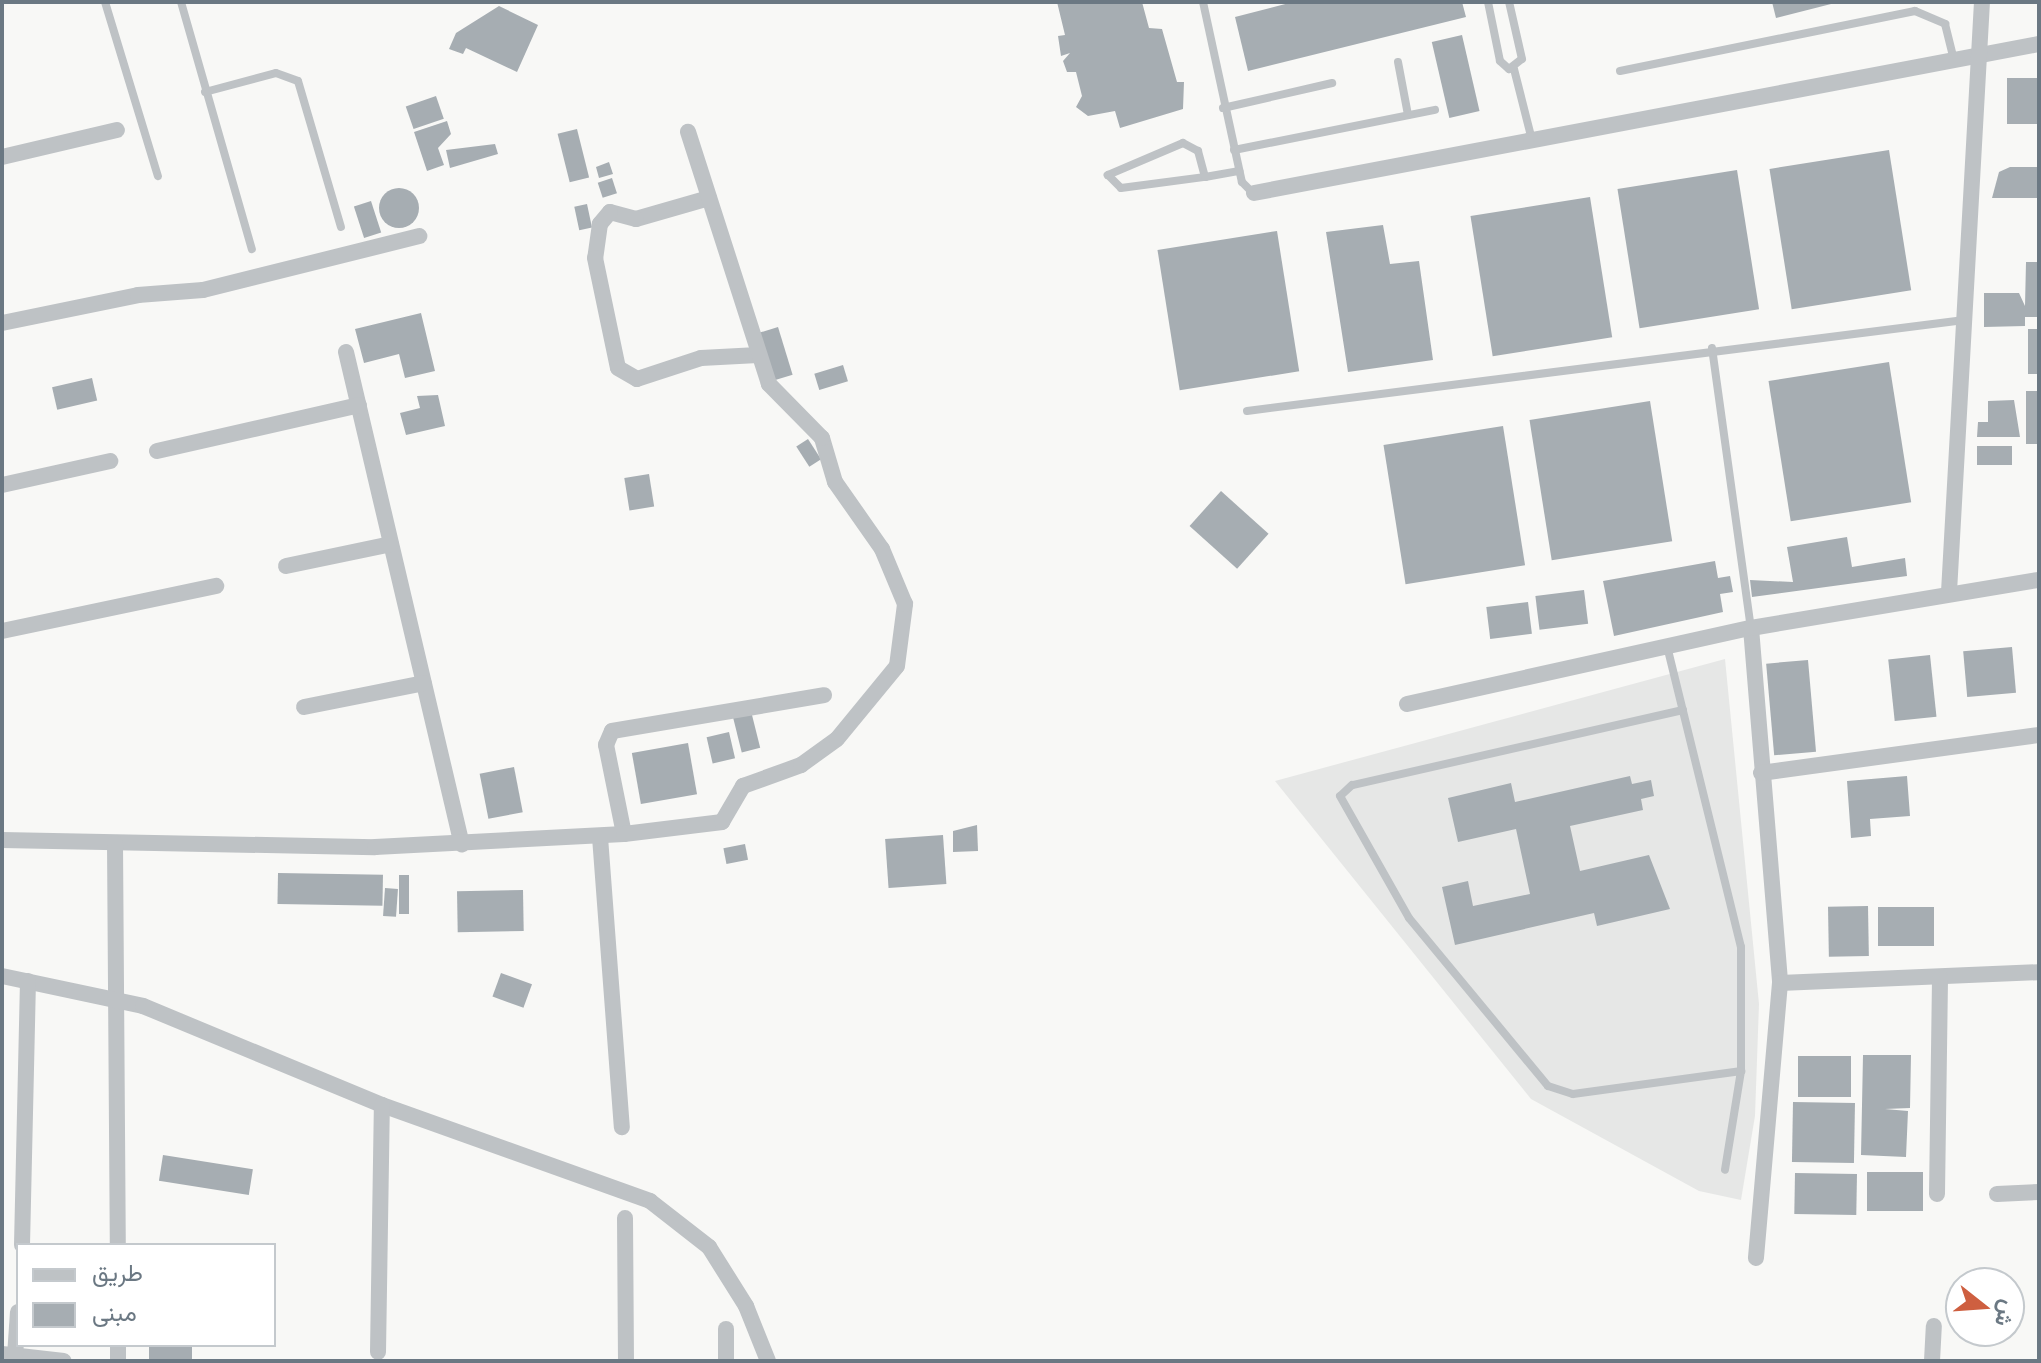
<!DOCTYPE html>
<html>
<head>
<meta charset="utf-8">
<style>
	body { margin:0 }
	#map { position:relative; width:2041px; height:1363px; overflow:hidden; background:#f8f8f6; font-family:"Golos Text",Vazirmatn,sans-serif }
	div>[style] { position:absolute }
	.built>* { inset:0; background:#e6e7e6 }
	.building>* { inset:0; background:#a6adb2; transform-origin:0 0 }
	.round { border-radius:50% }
	.service>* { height:8px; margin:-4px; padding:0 4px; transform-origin:4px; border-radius:4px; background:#bec2c5 }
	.minor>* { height:16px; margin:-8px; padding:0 8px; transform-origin:8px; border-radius:8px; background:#bec2c5 }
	span { translate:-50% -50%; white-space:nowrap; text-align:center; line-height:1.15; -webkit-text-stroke:8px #fff; paint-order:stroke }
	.frame { position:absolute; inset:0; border:4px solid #6b7883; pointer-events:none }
	.legend { position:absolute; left:16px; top:1243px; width:260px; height:104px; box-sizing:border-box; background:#fff; border:2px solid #c4c9cd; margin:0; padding:10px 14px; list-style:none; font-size:24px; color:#6b7883 }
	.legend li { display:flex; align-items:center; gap:16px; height:40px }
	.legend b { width:40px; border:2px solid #c4c9cd }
	.north { position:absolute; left:1945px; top:1267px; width:80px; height:80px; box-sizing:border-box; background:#fff; border:2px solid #c4c9cd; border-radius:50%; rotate:107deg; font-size:22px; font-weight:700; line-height:32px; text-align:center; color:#6b7883 }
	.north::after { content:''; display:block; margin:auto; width:28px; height:36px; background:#ce5f40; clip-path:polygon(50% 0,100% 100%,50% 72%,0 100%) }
</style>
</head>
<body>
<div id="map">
	<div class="built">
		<i style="clip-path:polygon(1725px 659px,1759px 1004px,1755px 1116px,1741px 1200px,1699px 1191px,1531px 1099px,1275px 781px)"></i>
	</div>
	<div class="building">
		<i style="clip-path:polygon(1057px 2px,1142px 2px,1149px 28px,1162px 29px,1177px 82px,1184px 82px,1183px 109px,1120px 128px,1115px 111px,1088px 116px,1076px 107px,1082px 96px,1076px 72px,1067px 72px,1063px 61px,1070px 53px,1061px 56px,1058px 36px,1065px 35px)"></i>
		<i style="clip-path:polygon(1293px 2px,1462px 2px,1466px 17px,1248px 71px,1235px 17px)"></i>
		<i style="clip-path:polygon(1772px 2px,1835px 2px,1835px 3px,1776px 18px)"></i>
		<i style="clip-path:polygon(499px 6px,538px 25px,517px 72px,466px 48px,463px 54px,449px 49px,456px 33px)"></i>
		<i style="left:1462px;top:35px;width:78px;height:31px;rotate:77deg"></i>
		<i style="left:2007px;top:78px;width:32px;height:46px"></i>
		<i style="left:436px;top:96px;width:24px;height:32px;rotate:71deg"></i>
		<i style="clip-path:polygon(447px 121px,451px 134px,438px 148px,444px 165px,427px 171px,414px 132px)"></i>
		<i style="left:577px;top:129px;width:50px;height:20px;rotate:76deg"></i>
		<i style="clip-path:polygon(495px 144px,498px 154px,450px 168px,446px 150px)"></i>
		<i style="left:1889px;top:150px;width:142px;height:121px;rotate:81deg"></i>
		<i style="clip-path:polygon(609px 162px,613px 174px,599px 178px,596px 167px)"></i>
		<i style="clip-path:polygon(2010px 167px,2039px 167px,2039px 198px,1992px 198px,1999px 172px)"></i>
		<i style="left:1737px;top:170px;width:141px;height:121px;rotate:81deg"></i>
		<i style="left:612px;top:178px;width:16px;height:15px;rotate:72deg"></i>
		<i class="round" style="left:379px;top:188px;width:40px;height:40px"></i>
		<i style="left:1590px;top:197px;width:142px;height:121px;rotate:81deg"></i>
		<i style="left:371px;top:201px;width:33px;height:18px;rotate:72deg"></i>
		<i style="left:587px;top:204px;width:24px;height:13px;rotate:78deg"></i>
		<i style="clip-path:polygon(1383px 225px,1390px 264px,1419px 261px,1433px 360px,1348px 372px,1326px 232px)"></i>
		<i style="left:1277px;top:231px;width:142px;height:121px;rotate:81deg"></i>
		<i style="clip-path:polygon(2026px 262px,2039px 262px,2039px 317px,2025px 317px,2025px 326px,1984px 327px,1984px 293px,2019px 293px,2025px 306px)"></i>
		<i style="clip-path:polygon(421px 313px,435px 371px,405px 378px,399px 354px,364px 363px,355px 329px)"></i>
		<i style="left:778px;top:327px;width:50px;height:19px;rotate:73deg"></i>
		<i style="left:2028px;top:329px;width:11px;height:45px"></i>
		<i style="left:1889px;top:362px;width:142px;height:122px;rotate:81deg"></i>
		<i style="left:843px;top:365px;width:17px;height:30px;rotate:73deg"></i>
		<i style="left:92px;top:378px;width:23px;height:41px;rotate:77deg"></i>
		<i style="left:2026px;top:391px;width:13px;height:53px"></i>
		<i style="clip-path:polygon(438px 395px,445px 426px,406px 435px,400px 413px,420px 408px,417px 396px)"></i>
		<i style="clip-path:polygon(2014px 400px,2020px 437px,1977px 437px,1978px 422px,1988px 422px,1988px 401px)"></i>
		<i style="left:1650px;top:401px;width:142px;height:122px;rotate:81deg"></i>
		<i style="left:1503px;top:426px;width:141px;height:121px;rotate:81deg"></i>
		<i style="left:808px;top:439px;width:24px;height:14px;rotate:57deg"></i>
		<i style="left:1977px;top:446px;width:35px;height:19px"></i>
		<i style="left:649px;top:474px;width:33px;height:25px;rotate:81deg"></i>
		<i style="left:1221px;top:491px;width:64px;height:47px;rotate:42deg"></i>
		<i style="clip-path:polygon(1847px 537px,1852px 567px,1905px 558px,1907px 576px,1752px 597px,1750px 580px,1793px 582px,1787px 547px)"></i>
		<i style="clip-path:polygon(1715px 561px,1718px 578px,1730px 576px,1733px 592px,1720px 594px,1723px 612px,1614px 636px,1603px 581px)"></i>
		<i style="left:1584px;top:590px;width:34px;height:49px;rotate:83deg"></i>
		<i style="left:1528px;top:602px;width:32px;height:42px;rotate:83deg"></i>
		<i style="left:2012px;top:647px;width:46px;height:49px;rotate:85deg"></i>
		<i style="left:1930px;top:655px;width:62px;height:42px;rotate:84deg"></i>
		<i style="left:1808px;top:660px;width:92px;height:42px;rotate:85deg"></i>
		<i style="left:751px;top:711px;width:38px;height:19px;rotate:76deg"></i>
		<i style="left:729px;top:732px;width:27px;height:23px;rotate:77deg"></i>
		<i style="left:688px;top:743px;width:52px;height:57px;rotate:80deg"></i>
		<i style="left:514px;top:767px;width:46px;height:35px;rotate:79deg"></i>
		<i style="clip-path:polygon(1630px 776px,1632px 784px,1651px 780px,1654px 796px,1641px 799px,1643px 810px,1570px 826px,1580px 871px,1649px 855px,1670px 909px,1597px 926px,1594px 913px,1455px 945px,1442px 887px,1468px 881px,1473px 906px,1530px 894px,1516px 829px,1458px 842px,1448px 798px,1511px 783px,1515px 802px)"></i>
		<i style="clip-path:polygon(1907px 776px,1910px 816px,1870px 819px,1871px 836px,1851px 838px,1847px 781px)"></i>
		<i style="clip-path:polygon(977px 825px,978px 851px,953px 852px,953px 831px)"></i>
		<i style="left:943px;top:835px;width:49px;height:58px;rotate:86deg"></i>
		<i style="left:745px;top:844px;width:16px;height:22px;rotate:79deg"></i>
		<i style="left:278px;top:873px;width:105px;height:31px;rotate:1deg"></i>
		<i style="left:399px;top:875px;width:10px;height:39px"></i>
		<i style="left:385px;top:888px;width:13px;height:28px;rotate:4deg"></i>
		<i style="left:523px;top:890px;width:41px;height:66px;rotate:89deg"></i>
		<i style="left:1868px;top:906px;width:50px;height:40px;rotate:89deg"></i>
		<i style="left:1934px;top:907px;width:39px;height:56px;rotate:90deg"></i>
		<i style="left:501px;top:973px;width:33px;height:25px;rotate:20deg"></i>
		<i style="clip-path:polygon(1863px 1055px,1911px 1055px,1910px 1108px,1885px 1109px,1908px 1111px,1906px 1157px,1861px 1155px)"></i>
		<i style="left:1798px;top:1056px;width:53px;height:41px"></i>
		<i style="left:1793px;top:1102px;width:62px;height:60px;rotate:1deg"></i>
		<i style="left:163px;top:1155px;width:91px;height:26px;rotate:9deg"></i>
		<i style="left:1867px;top:1172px;width:56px;height:39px"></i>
		<i style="left:1795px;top:1173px;width:62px;height:41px;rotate:1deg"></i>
		<i style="left:149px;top:1345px;width:43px;height:16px"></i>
	</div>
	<div class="service">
		<i style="left:105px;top:2px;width:182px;rotate:73.1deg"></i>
		<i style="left:181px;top:2px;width:257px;rotate:74deg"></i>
		<i style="left:1203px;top:2px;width:184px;rotate:77.8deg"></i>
		<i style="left:1242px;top:182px;width:16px;rotate:45deg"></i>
		<i style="left:1488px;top:2px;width:60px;rotate:78.5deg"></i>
		<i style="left:1500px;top:61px;width:12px;rotate:42deg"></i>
		<i style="left:1509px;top:69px;width:16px;rotate:-38deg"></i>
		<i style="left:1522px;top:59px;width:58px;rotate:-102.8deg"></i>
		<i style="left:1398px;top:62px;width:54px;rotate:79.3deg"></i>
		<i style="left:1514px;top:69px;width:73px;rotate:75.8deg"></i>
		<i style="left:1620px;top:71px;width:301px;rotate:-11.5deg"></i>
		<i style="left:1915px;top:11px;width:33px;rotate:23deg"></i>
		<i style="left:1945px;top:24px;width:36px;rotate:76deg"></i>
		<i style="left:205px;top:92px;width:73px;rotate:-15deg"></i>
		<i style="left:276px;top:73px;width:23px;rotate:20deg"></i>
		<i style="left:298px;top:81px;width:152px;rotate:73.6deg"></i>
		<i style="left:1223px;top:108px;width:112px;rotate:-12.9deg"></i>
		<i style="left:1234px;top:150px;width:205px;rotate:-11.3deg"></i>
		<i style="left:1205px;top:177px;width:27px;rotate:-105deg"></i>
		<i style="left:1198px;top:151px;width:17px;rotate:-152deg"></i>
		<i style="left:1183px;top:143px;width:82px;rotate:156.9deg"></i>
		<i style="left:1108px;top:175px;width:18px;rotate:45deg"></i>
		<i style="left:1121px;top:188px;width:85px;rotate:-7.5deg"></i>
		<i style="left:1205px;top:177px;width:35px;rotate:-10deg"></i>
		<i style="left:1712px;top:348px;width:283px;rotate:82.1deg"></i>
		<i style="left:1247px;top:411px;width:723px;rotate:-7.23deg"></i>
		<i style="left:1667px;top:646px;width:310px;rotate:76.2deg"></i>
		<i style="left:1741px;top:947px;width:124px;rotate:90deg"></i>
		<i style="left:1741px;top:1071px;width:100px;rotate:99.2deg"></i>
		<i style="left:1683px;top:710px;width:339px;rotate:167.2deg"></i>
		<i style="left:1352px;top:785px;width:16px;rotate:137deg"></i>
		<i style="left:1340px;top:796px;width:140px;rotate:60.5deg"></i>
		<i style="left:1409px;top:918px;width:218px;rotate:50.4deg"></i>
		<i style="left:1548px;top:1086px;width:26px;rotate:18deg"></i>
		<i style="left:1573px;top:1094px;width:170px;rotate:-7.8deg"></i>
	</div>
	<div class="minor">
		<i style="left:2px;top:157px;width:118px;rotate:-13.2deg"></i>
		<i style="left:1254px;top:193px;width:799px;rotate:-10.75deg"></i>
		<i style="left:709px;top:198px;width:76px;rotate:164deg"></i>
		<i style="left:636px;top:219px;width:27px;rotate:-165deg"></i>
		<i style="left:610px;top:212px;width:16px;rotate:130deg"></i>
		<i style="left:600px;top:224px;width:34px;rotate:98deg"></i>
		<i style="left:595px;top:258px;width:112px;rotate:78.2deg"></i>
		<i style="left:618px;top:368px;width:22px;rotate:30deg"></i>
		<i style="left:637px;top:379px;width:67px;rotate:-18.2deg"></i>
		<i style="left:701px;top:358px;width:57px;rotate:-3deg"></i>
		<i style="left:2px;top:323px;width:139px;rotate:-11.6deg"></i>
		<i style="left:138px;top:295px;width:65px;rotate:-4.4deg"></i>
		<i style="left:203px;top:290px;width:223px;rotate:-14deg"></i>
		<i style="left:346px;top:352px;width:506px;rotate:76.76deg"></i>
		<i style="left:157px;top:451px;width:207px;rotate:-12.8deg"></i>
		<i style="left:2px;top:485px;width:111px;rotate:-12.5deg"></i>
		<i style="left:286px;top:566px;width:107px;rotate:-11.8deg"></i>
		<i style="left:1949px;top:592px;width:591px;rotate:-86.8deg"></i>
		<i style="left:1751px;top:628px;width:356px;rotate:85.3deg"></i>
		<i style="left:1780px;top:983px;width:276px;rotate:95deg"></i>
		<i style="left:2px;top:631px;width:219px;rotate:-11.9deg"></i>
		<i style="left:1407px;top:704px;width:352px;rotate:-12.5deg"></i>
		<i style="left:1751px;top:628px;width:292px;rotate:-9.5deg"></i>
		<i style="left:304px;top:707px;width:122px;rotate:-11.3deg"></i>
		<i style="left:1761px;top:773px;width:281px;rotate:-7.8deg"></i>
		<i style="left:624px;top:834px;width:91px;rotate:-101.4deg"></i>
		<i style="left:606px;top:745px;width:15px;rotate:-67deg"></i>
		<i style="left:612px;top:731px;width:215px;rotate:-9.6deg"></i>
		<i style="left:600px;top:837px;width:291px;rotate:85.7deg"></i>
		<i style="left:2px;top:840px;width:373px;rotate:1.1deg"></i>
		<i style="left:375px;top:847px;width:249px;rotate:-3deg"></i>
		<i style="left:624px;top:834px;width:99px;rotate:-7deg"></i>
		<i style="left:722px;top:822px;width:42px;rotate:-59.7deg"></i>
		<i style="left:743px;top:786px;width:62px;rotate:-19.9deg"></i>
		<i style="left:801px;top:765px;width:44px;rotate:-35.8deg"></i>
		<i style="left:837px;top:739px;width:94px;rotate:-50.6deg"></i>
		<i style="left:897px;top:666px;width:63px;rotate:-82.6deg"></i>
		<i style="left:905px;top:604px;width:60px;rotate:-112.7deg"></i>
		<i style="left:882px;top:549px;width:82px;rotate:-125deg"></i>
		<i style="left:835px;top:482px;width:46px;rotate:-106.5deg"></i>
		<i style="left:822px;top:438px;width:76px;rotate:-134.5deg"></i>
		<i style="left:769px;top:384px;width:265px;rotate:-107.8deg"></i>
		<i style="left:115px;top:843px;width:402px;rotate:89.6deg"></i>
		<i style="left:2px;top:976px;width:144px;rotate:12deg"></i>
		<i style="left:143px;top:1006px;width:259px;rotate:22.5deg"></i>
		<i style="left:382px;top:1105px;width:285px;rotate:19.7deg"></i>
		<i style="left:650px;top:1201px;width:75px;rotate:37.9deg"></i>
		<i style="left:709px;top:1247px;width:70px;rotate:57.9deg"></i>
		<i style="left:746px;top:1306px;width:59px;rotate:68.2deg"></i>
		<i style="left:1780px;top:983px;width:259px;rotate:-2.4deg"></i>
		<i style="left:1937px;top:1194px;width:217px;rotate:-89.2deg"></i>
		<i style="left:1997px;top:1194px;width:42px;rotate:-2.7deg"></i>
		<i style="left:625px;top:1218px;width:143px;rotate:89.6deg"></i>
		<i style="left:22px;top:1245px;width:264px;rotate:-88.7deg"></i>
		<i style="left:726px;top:1329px;width:32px;rotate:90deg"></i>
		<i style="left:378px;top:1352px;width:247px;rotate:-89.1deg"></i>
		<i style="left:2px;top:1354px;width:62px;rotate:6.4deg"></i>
		<i style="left:15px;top:1356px;width:44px;rotate:-86.1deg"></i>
		<i style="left:118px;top:1361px;width:16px;rotate:-90deg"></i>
		<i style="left:1932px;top:1361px;width:35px;rotate:-87deg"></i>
	</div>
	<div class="frame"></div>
	<ul class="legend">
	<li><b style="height:10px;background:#bec2c5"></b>طريق</li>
	<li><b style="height:22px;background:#a6adb2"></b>مبنى</li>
	</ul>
	<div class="north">ش</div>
</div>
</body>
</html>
